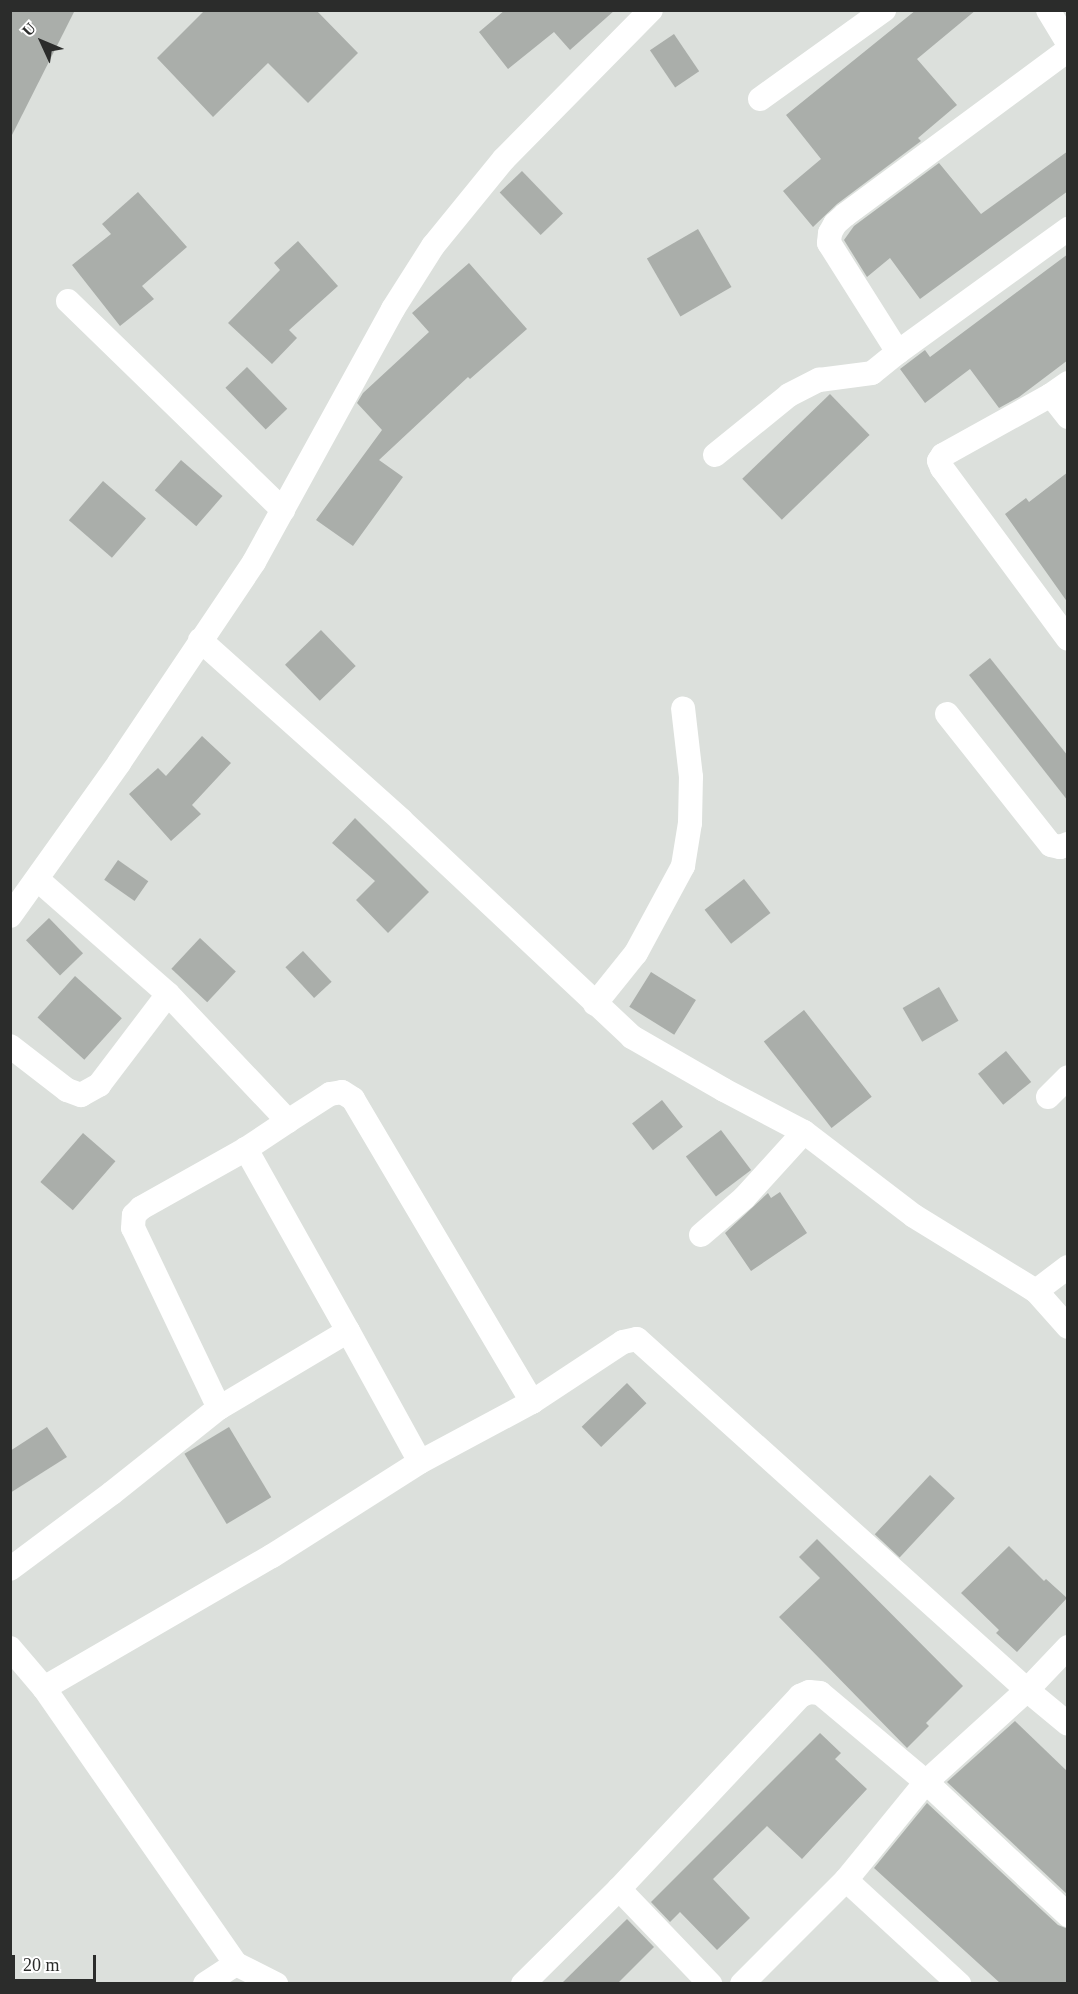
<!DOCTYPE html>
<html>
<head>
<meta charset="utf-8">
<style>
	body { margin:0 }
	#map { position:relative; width:1078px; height:1994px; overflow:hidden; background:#dce0dc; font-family:"Times New Roman",serif }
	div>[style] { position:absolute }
	.building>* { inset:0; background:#aaaeaa; transform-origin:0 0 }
	.street>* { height:24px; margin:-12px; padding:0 12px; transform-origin:12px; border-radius:12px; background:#fff }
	span { translate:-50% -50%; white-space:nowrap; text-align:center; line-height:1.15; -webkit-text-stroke:4.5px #fff; paint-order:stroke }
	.frame { position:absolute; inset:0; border:12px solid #2b2c2b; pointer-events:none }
	.north { position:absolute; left:12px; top:12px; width:60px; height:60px; -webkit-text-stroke:4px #fff; paint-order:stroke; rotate:314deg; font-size:16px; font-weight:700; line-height:24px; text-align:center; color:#2b2c2b }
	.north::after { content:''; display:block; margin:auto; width:21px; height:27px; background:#2b2c2b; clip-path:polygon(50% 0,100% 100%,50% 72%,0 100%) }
	.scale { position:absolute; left:12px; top:1955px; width:84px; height:27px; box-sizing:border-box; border:3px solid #2b2c2b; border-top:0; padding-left:8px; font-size:18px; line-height:21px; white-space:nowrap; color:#2b2c2b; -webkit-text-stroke:4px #fff; paint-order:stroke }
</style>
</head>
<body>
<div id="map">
	<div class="building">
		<i style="clip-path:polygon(10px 10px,75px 10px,10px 139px)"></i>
		<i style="clip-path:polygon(205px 10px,316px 10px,358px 53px,308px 103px,268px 63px,213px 117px,157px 58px)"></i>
		<i style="clip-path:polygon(505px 10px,615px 10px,570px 50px,554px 32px,508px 69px,479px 32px)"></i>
		<i style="clip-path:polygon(916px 10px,976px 10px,917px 59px,957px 105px,918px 138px,921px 141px,837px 204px,813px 227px,783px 191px,821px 159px,786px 115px)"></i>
		<i style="left:674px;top:34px;width:45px;height:29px;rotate:56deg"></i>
		<i style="clip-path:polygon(1068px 151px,1068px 191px,920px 299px,890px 258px,867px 277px,844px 240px,854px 226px,939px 163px,981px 214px)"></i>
		<i style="left:522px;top:171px;width:59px;height:31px;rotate:46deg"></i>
		<i style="clip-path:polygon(138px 192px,187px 247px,142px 286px,154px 299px,120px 326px,72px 265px,111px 234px,102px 224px)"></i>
		<i style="left:698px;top:229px;width:67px;height:59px;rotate:60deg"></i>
		<i style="clip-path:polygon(298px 241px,338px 286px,289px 330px,297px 338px,272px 364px,228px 323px,280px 270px,274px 263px)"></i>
		<i style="clip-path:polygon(1068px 254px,1068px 360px,1019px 397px,999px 408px,970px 369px,925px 403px,900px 369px,925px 350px,930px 357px)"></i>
		<i style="clip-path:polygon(469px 263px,527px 329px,470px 379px,468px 377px,379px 460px,403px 477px,353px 546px,316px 520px,382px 430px,357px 403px,363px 393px,429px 332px,412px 313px)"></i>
		<i style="left:247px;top:367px;width:58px;height:30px;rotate:46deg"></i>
		<i style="left:830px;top:394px;width:57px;height:122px;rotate:46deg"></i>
		<i style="left:181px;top:460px;width:55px;height:40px;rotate:41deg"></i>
		<i style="clip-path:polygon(1068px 472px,1068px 603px,1005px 514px,1026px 498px,1029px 502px)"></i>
		<i style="left:103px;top:481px;width:57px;height:52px;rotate:41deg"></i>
		<i style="left:321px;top:630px;width:50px;height:50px;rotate:46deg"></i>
		<i style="clip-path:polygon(990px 658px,1068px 756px,1068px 801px,969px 675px)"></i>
		<i style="clip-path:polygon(202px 736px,231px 763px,192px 805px,201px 814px,171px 841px,129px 794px,158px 768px,166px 776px)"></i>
		<i style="clip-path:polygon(355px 818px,429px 892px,388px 933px,356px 900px,375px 881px,332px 843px)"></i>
		<i style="left:118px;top:860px;width:37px;height:24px;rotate:35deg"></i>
		<i style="left:744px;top:879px;width:43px;height:50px;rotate:52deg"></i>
		<i style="left:49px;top:918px;width:49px;height:32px;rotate:46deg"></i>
		<i style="left:200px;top:938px;width:49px;height:42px;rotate:43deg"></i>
		<i style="left:303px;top:951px;width:42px;height:24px;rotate:47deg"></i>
		<i style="left:651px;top:972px;width:53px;height:41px;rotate:32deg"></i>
		<i style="left:75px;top:976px;width:63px;height:56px;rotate:42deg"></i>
		<i style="left:939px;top:987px;width:39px;height:42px;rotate:60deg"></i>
		<i style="left:804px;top:1010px;width:110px;height:51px;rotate:52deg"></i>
		<i style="left:1006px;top:1051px;width:40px;height:36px;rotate:51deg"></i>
		<i style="left:662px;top:1100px;width:34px;height:38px;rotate:52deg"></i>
		<i style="left:721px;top:1130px;width:50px;height:44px;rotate:53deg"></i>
		<i style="left:83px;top:1133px;width:43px;height:65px;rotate:41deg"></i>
		<i style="clip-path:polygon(780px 1192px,807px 1233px,751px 1271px,725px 1233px,768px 1193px,771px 1198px)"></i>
		<i style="left:627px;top:1383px;width:28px;height:63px;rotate:46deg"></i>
		<i style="clip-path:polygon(47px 1427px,67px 1457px,10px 1493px,10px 1451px)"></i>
		<i style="left:229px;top:1427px;width:82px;height:52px;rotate:59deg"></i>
		<i style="left:930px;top:1475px;width:34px;height:81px;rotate:43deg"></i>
		<i style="clip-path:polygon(817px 1539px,963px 1686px,926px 1723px,929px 1726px,907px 1748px,779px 1617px,820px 1578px,799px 1557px)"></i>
		<i style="clip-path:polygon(1009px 1546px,1044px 1581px,1046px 1579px,1067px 1598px,1017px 1652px,996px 1633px,999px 1630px,961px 1593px)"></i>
		<i style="clip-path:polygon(1015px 1721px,1068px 1772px,1068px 1895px,947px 1782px)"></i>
		<i style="clip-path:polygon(820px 1733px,841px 1753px,835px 1759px,867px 1789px,802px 1859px,767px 1826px,713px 1879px,750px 1918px,717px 1950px,680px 1912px,670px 1922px,651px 1902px)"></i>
		<i style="clip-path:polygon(927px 1803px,1058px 1925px,1068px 1929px,1068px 1983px,1000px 1983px,874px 1868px)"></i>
		<i style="clip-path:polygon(627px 1919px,654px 1947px,618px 1983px,562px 1983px)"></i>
	</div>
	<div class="street">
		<i style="left:1048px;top:10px;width:39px;rotate:59deg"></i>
		<i style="left:1068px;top:50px;width:277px;rotate:143.5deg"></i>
		<i style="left:845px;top:215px;width:13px;rotate:138deg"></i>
		<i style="left:835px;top:224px;width:10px;rotate:119deg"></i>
		<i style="left:830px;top:233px;width:10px;rotate:96deg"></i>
		<i style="left:829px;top:243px;width:129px;rotate:57.7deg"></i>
		<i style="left:898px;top:352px;width:210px;rotate:-35.9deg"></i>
		<i style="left:760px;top:99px;width:153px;rotate:-35.7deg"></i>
		<i style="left:68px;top:301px;width:300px;rotate:44.2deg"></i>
		<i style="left:1068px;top:383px;width:21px;rotate:145deg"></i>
		<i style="left:1051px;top:395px;width:28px;rotate:52deg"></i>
		<i style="left:1051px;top:395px;width:124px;rotate:150.9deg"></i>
		<i style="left:943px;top:455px;width:7px;rotate:124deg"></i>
		<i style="left:939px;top:461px;width:8px;rotate:67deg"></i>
		<i style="left:942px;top:468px;width:212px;rotate:53.6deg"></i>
		<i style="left:715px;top:455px;width:95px;rotate:-39deg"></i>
		<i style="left:789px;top:395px;width:34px;rotate:-27deg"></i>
		<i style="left:819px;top:380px;width:53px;rotate:-7.5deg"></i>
		<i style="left:872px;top:373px;width:33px;rotate:-39deg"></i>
		<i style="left:200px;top:640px;width:270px;rotate:41.8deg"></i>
		<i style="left:401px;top:820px;width:317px;rotate:43.2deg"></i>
		<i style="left:632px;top:1037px;width:106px;rotate:29.9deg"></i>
		<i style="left:724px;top:1090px;width:90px;rotate:27.7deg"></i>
		<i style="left:804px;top:1132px;width:138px;rotate:37.4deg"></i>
		<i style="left:914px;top:1216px;width:143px;rotate:31.6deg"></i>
		<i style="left:1036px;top:1291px;width:48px;rotate:48.4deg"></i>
		<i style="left:947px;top:714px;width:167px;rotate:51.6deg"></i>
		<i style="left:1051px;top:845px;width:9px;rotate:13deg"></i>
		<i style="left:1060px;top:847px;width:9px;rotate:-21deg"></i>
		<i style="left:10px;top:916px;width:188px;rotate:-54.5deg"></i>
		<i style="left:119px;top:763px;width:242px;rotate:-56.1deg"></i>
		<i style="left:254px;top:562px;width:289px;rotate:-61.2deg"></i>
		<i style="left:393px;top:309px;width:75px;rotate:-57.6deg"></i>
		<i style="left:433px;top:246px;width:112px;rotate:-50.8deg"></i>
		<i style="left:504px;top:159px;width:209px;rotate:-45.4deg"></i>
		<i style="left:595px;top:1004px;width:65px;rotate:-51.2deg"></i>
		<i style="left:636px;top:953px;width:99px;rotate:-61.6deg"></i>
		<i style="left:683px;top:866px;width:44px;rotate:-80.8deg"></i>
		<i style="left:690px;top:823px;width:46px;rotate:-88.8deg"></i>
		<i style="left:691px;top:777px;width:69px;rotate:-96.6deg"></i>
		<i style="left:10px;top:1046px;width:72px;rotate:37.7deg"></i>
		<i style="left:67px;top:1090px;width:15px;rotate:20deg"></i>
		<i style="left:81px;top:1095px;width:21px;rotate:-29deg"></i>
		<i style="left:99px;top:1085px;width:114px;rotate:-52.8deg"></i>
		<i style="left:1048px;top:1097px;width:28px;rotate:-45deg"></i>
		<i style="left:288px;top:1121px;width:50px;rotate:-32.7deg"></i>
		<i style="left:330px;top:1094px;width:12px;rotate:-9deg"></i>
		<i style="left:342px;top:1092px;width:13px;rotate:32deg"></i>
		<i style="left:353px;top:1099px;width:352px;rotate:59.4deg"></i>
		<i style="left:701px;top:1235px;width:57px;rotate:-40.7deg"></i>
		<i style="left:744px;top:1198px;width:89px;rotate:-47.7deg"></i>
		<i style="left:1036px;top:1291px;width:40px;rotate:-37deg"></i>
		<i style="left:348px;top:1331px;width:149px;rotate:61.2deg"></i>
		<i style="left:420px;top:1462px;width:127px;rotate:-28.2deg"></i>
		<i style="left:532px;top:1402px;width:109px;rotate:-33.4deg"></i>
		<i style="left:623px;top:1342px;width:14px;rotate:-12deg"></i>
		<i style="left:637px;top:1339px;width:525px;rotate:41.99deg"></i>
		<i style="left:1027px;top:1690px;width:137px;rotate:137.7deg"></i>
		<i style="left:926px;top:1782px;width:127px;rotate:129.2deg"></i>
		<i style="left:846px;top:1880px;width:147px;rotate:135deg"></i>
		<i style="left:219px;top:1408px;width:199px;rotate:-115.5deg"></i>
		<i style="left:133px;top:1228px;width:13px;rotate:-86deg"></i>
		<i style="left:134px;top:1215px;width:10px;rotate:-45deg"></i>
		<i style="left:141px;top:1208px;width:120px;rotate:-29.3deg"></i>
		<i style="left:10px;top:1569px;width:127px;rotate:-36.7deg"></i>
		<i style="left:112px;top:1493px;width:137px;rotate:-38.5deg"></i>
		<i style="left:219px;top:1408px;width:150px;rotate:-30.8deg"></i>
		<i style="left:348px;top:1331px;width:209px;rotate:-119.3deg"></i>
		<i style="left:246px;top:1149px;width:50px;rotate:-33.7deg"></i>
		<i style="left:288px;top:1121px;width:175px;rotate:-133.4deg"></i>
		<i style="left:168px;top:994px;width:174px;rotate:-138.7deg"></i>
		<i style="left:1068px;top:1647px;width:59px;rotate:133.6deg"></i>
		<i style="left:1027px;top:1690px;width:53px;rotate:39.7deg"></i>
		<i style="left:10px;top:1648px;width:52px;rotate:49.6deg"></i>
		<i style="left:44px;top:1688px;width:336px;rotate:55.2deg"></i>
		<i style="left:236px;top:1964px;width:45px;rotate:26.6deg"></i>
		<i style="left:44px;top:1688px;width:263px;rotate:-30.1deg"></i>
		<i style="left:272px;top:1556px;width:175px;rotate:-32.4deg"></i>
		<i style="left:846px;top:1880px;width:154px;rotate:42.6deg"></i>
		<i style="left:619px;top:1889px;width:132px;rotate:46.2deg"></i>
		<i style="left:205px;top:1984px;width:37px;rotate:-33deg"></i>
		<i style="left:523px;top:1984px;width:135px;rotate:-44.7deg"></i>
		<i style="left:619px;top:1889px;width:265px;rotate:-46.8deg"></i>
		<i style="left:800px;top:1696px;width:10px;rotate:-24deg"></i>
		<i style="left:809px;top:1692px;width:11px;rotate:5deg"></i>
		<i style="left:820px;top:1693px;width:138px;rotate:40deg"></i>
		<i style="left:926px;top:1782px;width:195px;rotate:43.1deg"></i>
	</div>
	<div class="frame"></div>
	<div class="north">U</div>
	<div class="scale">20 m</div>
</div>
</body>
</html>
